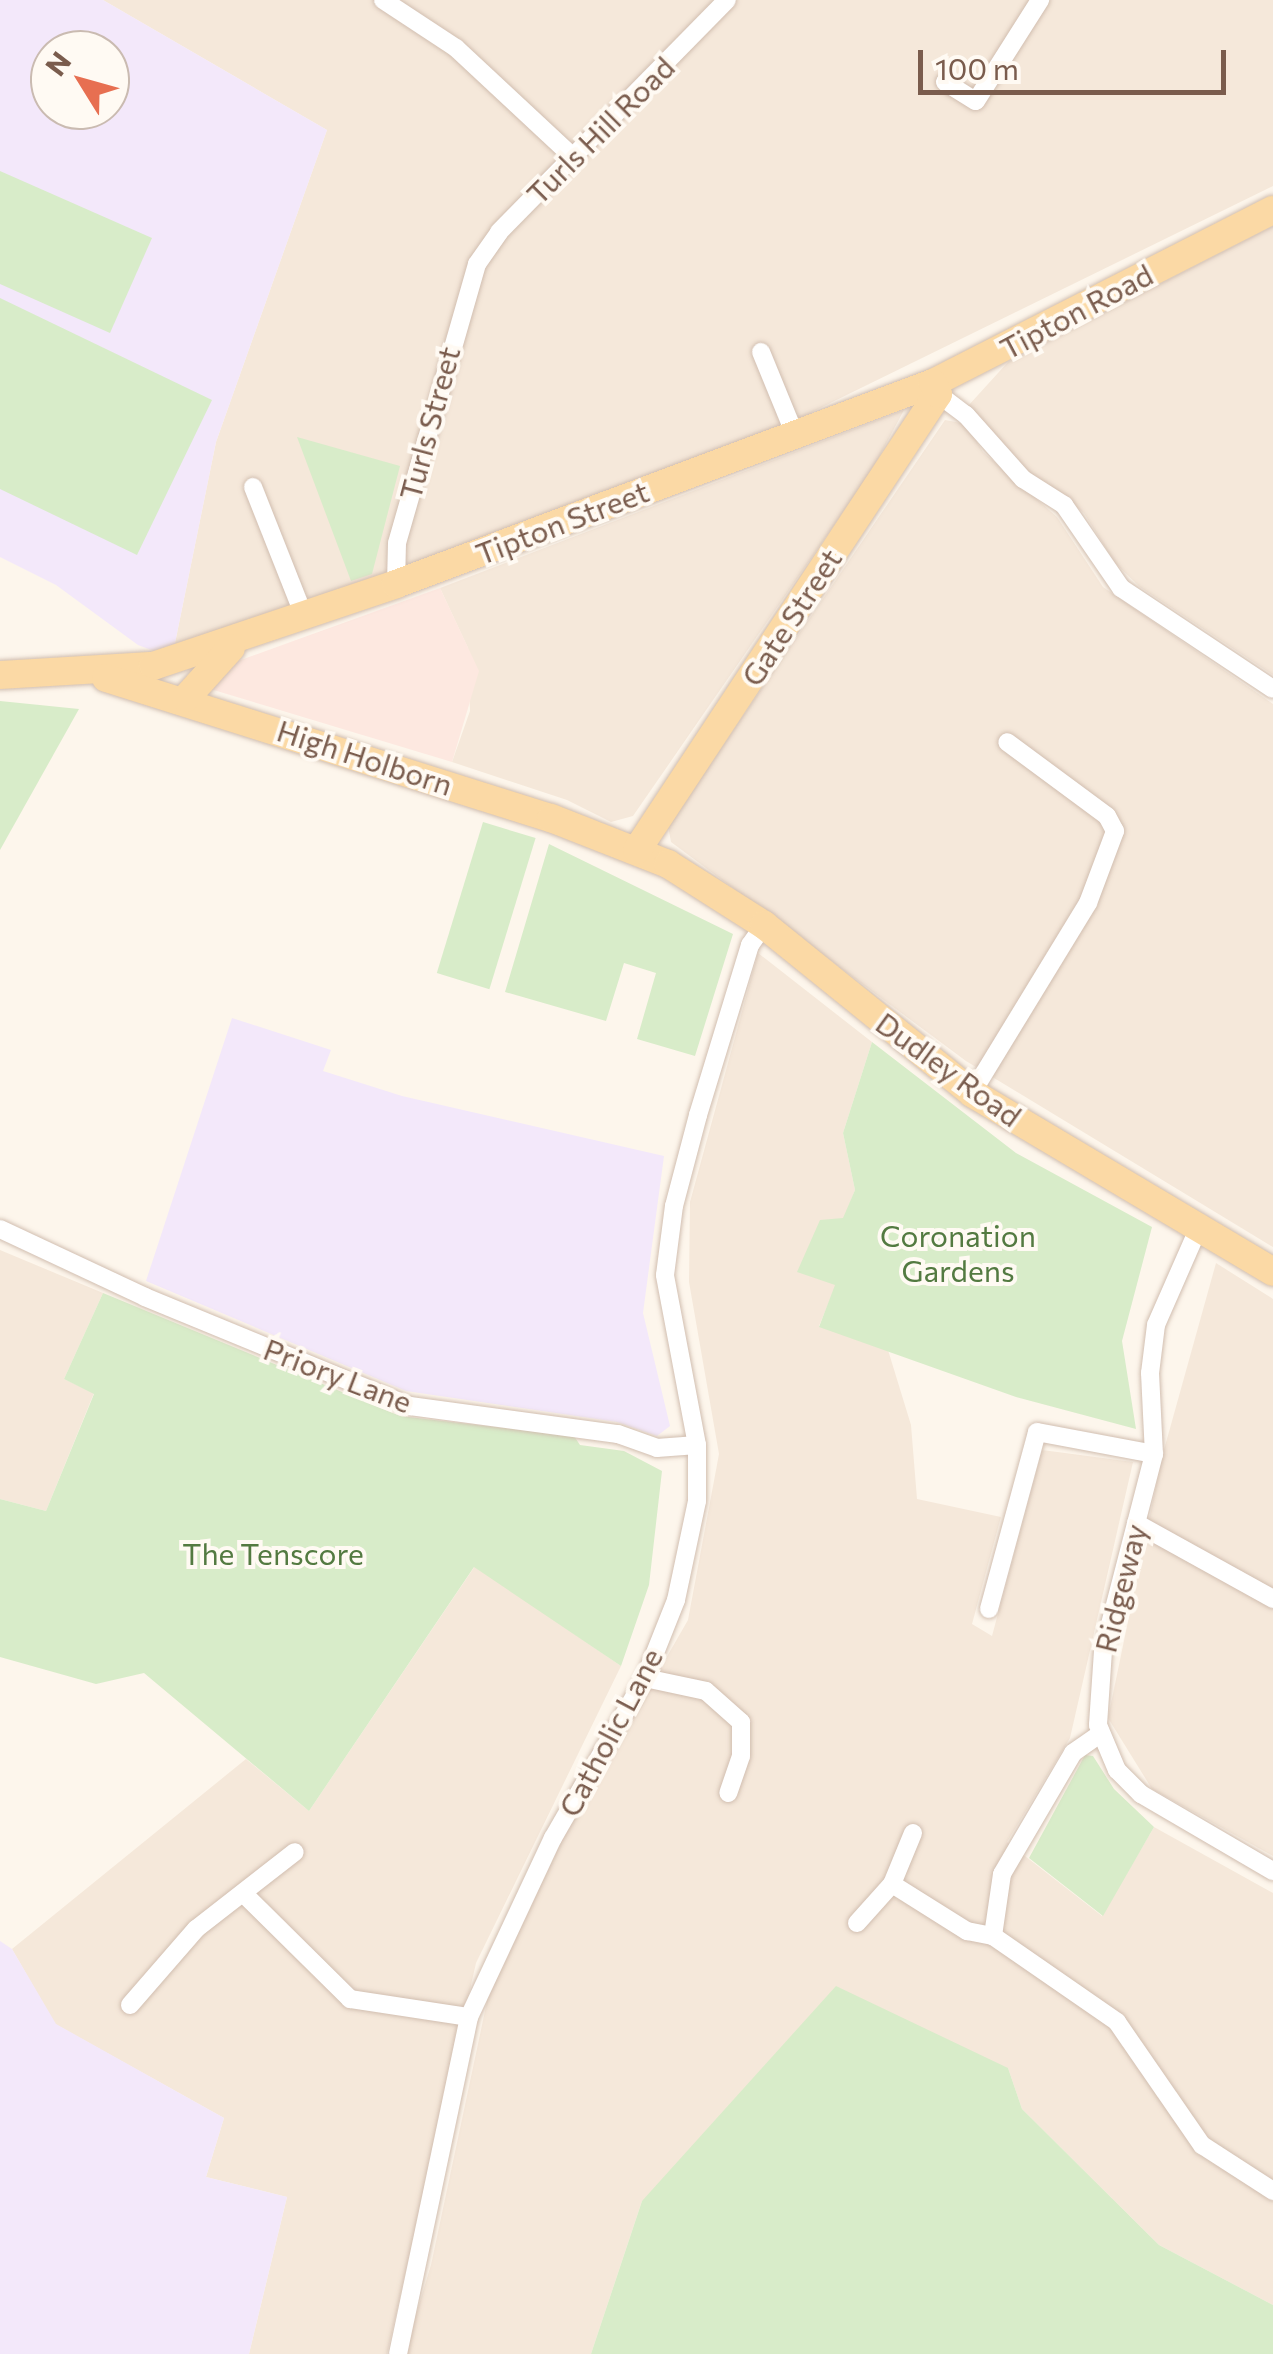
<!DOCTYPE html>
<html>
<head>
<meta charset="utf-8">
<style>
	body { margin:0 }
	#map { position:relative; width:1273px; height:2354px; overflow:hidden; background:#fdf6ec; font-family:Commissioner,sans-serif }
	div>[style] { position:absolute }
	.residential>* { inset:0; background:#f5e8da }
	.commercial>* { inset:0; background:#fde8e0 }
	.education>* { inset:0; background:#f3e8fa }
	.green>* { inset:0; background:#d8ecc9; transform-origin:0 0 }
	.roads { filter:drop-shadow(0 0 2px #d1beb0) drop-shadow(0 0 2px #d1beb0) }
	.minor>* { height:18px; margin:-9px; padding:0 9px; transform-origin:9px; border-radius:9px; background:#fff }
	.primary>* { height:28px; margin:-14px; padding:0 14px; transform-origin:14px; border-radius:14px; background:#fbd9a5 }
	span { translate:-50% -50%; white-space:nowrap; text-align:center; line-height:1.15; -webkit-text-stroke:8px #fffaf3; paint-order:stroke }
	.street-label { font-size:30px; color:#7a5c4d }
	.park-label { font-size:30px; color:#537a41 }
	.north { position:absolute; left:30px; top:30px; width:100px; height:100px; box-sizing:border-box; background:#fffaf3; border:2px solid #cabbb1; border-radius:50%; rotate:307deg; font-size:28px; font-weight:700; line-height:40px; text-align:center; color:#7a5c4d }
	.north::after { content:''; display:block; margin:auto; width:35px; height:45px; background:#e76f51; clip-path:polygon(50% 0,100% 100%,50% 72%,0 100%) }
	.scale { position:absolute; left:918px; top:50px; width:308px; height:45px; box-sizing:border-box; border:5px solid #7a5c4d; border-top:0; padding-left:12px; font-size:30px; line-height:35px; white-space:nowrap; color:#7a5c4d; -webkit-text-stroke:8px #fffaf3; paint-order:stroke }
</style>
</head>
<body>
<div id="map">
	<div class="residential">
		<i style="clip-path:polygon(103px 0,1273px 0,1273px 186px,812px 412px,795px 435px,174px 648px,216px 442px,327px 130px)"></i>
		<i style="clip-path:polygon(1273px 226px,1273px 675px,1140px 587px,1115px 563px,1084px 513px,1025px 469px,968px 406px,1008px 362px)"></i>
		<i style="clip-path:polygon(904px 410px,872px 470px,633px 816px,611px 822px,567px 800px,452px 762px,470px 711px,468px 648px,440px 588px)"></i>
		<i style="clip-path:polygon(945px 420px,966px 424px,983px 452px,1057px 517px,1103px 587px,1273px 704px,1273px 1247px,966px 1061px,671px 842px,668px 826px)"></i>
		<i style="clip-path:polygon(758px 953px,872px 1042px,843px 1133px,855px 1190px,844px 1218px,836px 1285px,819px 1326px,888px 1350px,911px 1425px,917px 1499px,1001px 1517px,972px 1624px,992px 1636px,1042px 1450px,1133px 1462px,1070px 1738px,1007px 1842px,1102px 1916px,1154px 1827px,1273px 1893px,1273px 2305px,1159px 2245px,1022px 2109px,1008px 2068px,642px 2201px,591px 2354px,404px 2354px,431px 2265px,489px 1992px,562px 1839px,688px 1620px,719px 1454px,689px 1282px,690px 1202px)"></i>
		<i style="clip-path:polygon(0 1250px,103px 1293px,64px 1379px,94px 1393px,46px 1511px,0 1499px)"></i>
		<i style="clip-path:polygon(1216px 1263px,1273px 1299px,1273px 1856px,1152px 1789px,1108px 1718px,1162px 1457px)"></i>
		<i style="clip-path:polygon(475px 1566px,621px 1666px,476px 1963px,387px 2354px,249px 2354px,287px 2197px,206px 2177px,224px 2118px,55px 2024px,12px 1949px,246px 1759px,309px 1811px)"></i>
	</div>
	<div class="commercial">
		<i style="clip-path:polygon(440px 588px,479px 671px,452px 762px,207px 688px,224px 666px)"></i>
	</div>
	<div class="education">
		<i style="clip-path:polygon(evenodd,0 0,103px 0,327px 130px,216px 442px,174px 648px,154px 651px,138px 645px,56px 585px,0 557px,0 0,50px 50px,110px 50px,110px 110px,50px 110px,50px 50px)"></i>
		<i style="clip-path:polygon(232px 1018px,331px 1050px,323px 1071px,402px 1096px,664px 1156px,643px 1313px,670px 1426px,657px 1436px,617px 1422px,406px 1391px,146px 1281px)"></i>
		<i style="clip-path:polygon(0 1941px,12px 1949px,56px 2024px,224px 2118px,206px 2177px,287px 2197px,249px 2354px,0 2354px)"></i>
	</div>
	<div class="green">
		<i style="clip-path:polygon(0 171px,152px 238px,110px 333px,0 284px)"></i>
		<i style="clip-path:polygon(0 298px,212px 400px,137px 555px,0 489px)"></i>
		<i style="clip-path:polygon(297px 437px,400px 466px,372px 574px,351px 581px)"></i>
		<i style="clip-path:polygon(0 701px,79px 709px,0 850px)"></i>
		<i style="left:483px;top:822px;width:55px;height:158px;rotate:17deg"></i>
		<i style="clip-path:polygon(549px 844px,733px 934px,695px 1056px,637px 1039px,656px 973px,624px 963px,606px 1021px,505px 992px)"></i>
		<i style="clip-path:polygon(872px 1042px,1016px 1153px,1152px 1227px,1122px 1341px,1136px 1429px,1016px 1397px,819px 1327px,835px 1285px,797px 1272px,820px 1220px,843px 1218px,855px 1190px,843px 1133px)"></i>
		<i style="clip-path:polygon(103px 1293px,400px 1416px,574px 1436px,580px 1445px,624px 1451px,662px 1471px,649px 1585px,621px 1666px,474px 1567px,309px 1811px,144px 1673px,96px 1684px,0 1657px,0 1499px,46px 1511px,94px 1394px,64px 1379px)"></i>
		<i style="clip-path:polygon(1085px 1755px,1093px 1756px,1114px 1789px,1154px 1827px,1103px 1916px,1029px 1858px)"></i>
		<i style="clip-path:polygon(836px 1986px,1008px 2068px,1022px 2109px,1159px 2245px,1273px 2305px,1273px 2354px,591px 2354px,642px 2201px)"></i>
	</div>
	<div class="roads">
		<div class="minor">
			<i style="left:383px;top:0;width:87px;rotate:33.3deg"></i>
			<i style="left:456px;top:48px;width:161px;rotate:43deg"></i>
			<i style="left:945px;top:82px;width:36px;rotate:32deg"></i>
			<i style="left:976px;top:101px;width:120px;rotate:-57.6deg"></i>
			<i style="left:761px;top:352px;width:90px;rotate:67.7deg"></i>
			<i style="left:938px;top:394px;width:35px;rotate:37deg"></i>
			<i style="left:966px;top:415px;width:86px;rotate:48.3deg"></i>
			<i style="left:1023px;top:479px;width:49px;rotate:32.4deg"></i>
			<i style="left:1064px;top:505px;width:101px;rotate:55.5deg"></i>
			<i style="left:1121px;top:588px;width:182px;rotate:33.6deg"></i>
			<i style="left:253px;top:487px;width:139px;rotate:68.4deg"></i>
			<i style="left:396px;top:584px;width:41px;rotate:-88.6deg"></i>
			<i style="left:397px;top:543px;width:290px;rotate:-74deg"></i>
			<i style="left:477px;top:264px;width:39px;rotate:-55deg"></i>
			<i style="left:499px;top:232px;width:325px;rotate:-45.5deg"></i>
			<i style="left:972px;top:1093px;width:223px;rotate:-58.6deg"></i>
			<i style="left:1088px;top:903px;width:77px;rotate:-69.4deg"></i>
			<i style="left:1115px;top:831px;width:17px;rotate:-118deg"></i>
			<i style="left:1107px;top:816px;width:124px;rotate:-143.5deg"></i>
			<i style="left:1199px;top:1227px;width:107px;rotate:113.7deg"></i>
			<i style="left:1156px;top:1325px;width:48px;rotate:97.1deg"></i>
			<i style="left:1150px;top:1373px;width:81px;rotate:87.2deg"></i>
			<i style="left:1154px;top:1454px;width:203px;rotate:104.5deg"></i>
			<i style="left:1103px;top:1651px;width:74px;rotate:93.9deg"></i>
			<i style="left:1098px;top:1725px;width:49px;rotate:67.1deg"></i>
			<i style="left:1117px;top:1770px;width:34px;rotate:45deg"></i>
			<i style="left:1141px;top:1794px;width:153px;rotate:30.3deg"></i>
			<i style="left:0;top:1229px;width:160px;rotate:25.1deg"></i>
			<i style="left:145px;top:1297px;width:287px;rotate:22.4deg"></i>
			<i style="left:410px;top:1406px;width:210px;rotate:7.7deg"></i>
			<i style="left:618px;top:1434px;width:41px;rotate:19.7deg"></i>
			<i style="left:657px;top:1448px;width:40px;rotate:-4.3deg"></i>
			<i style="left:1136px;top:1523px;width:157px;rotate:29deg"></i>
			<i style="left:989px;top:1609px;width:183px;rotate:-74.8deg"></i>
			<i style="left:1037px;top:1432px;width:119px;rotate:10.6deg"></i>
			<i style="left:645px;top:1678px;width:62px;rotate:12deg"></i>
			<i style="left:706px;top:1691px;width:47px;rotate:41.5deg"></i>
			<i style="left:741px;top:1722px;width:34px;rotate:90deg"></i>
			<i style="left:741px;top:1756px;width:39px;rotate:109deg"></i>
			<i style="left:1100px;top:1734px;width:33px;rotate:145deg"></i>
			<i style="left:1073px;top:1753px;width:140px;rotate:120.4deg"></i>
			<i style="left:1002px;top:1874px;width:63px;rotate:98.3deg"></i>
			<i style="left:993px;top:1936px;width:151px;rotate:34.7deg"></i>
			<i style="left:1117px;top:2022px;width:150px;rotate:55.4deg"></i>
			<i style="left:1202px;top:2145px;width:85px;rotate:32.9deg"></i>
			<i style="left:913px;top:1833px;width:55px;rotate:112.4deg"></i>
			<i style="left:892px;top:1884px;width:89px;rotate:32.1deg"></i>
			<i style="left:967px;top:1931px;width:26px;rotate:11deg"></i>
			<i style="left:243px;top:1893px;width:151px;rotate:44.7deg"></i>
			<i style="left:350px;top:1999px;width:120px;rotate:8.6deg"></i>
			<i style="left:857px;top:1923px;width:52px;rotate:-48.1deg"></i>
			<i style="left:130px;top:2005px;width:101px;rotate:-49deg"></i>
			<i style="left:196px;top:1929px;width:125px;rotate:-37.9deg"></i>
			<i style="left:398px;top:2354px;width:344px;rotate:-78.1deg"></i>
			<i style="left:469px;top:2017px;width:198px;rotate:-64.9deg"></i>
			<i style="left:553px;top:1838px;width:185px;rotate:-60.1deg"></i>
			<i style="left:645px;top:1678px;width:84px;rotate:-68.3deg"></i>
			<i style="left:676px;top:1600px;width:101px;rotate:-78deg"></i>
			<i style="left:697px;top:1501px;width:56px;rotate:-90deg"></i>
			<i style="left:697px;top:1445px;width:173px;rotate:-100.7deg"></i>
			<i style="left:665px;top:1275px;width:70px;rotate:-82.6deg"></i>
			<i style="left:674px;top:1206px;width:94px;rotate:-75.2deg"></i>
			<i style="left:698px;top:1115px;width:178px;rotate:-73deg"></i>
			<i style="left:750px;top:945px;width:24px;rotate:-55deg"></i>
		</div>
		<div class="primary">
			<i style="left:0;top:675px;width:153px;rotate:-3.4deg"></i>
			<i style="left:153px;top:666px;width:256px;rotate:-18.6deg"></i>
			<i style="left:396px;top:584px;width:573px;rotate:-20.52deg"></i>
			<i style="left:933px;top:383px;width:381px;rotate:-27deg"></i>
			<i style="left:106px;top:678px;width:467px;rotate:17.5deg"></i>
			<i style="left:551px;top:818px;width:126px;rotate:21.5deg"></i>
			<i style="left:668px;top:864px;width:114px;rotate:32.4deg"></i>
			<i style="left:764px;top:925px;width:267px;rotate:38.9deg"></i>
			<i style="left:972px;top:1093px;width:350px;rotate:30.7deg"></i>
			<i style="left:186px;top:698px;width:67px;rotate:-48deg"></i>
			<i style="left:637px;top:850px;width:546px;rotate:-56.57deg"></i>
			<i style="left:938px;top:394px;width:12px;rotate:-114deg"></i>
		</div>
	</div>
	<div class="street-label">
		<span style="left:600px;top:130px;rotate:-45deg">Turls Hill Road</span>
		<span style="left:1076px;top:311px;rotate:-28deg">Tipton Road</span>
		<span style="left:429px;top:423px;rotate:-75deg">Turls Street</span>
		<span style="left:562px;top:522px;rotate:-21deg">Tipton Street</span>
		<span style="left:791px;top:617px;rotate:-57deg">Gate Street</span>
		<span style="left:365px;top:757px;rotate:18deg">High Holborn</span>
		<span style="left:949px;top:1069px;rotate:36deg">Dudley Road</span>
		<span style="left:338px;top:1375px;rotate:21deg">Priory Lane</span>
		<span style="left:1120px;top:1588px;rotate:-76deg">Ridgeway</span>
		<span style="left:610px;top:1732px;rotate:-62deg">Catholic Lane</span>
	</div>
	<div class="park-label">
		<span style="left:958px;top:1252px">Coronation<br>Gardens</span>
		<span style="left:273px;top:1553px">The Tenscore</span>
	</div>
	<div class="north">N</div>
	<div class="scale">100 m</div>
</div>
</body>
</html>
